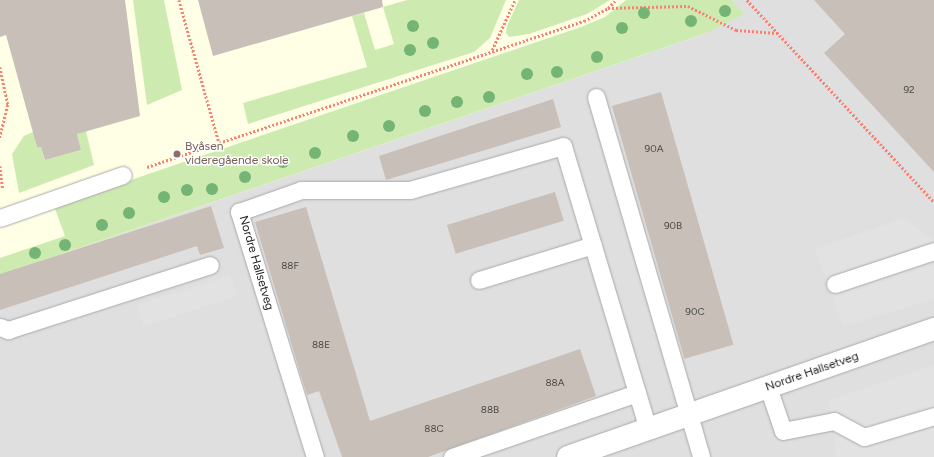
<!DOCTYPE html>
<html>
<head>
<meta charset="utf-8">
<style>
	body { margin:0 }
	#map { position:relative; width:934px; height:457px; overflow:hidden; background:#f2efe9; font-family:Figtree,sans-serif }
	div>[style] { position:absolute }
	.residential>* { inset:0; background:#e0dfdf }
	.education>* { inset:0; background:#ffffe5 }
	.grass>* { inset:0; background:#cdebb0 }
	.parking>* { inset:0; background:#e2e2e2; transform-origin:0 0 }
	.building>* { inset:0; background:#c7bfb8; transform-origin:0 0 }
	.path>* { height:2.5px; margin-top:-1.25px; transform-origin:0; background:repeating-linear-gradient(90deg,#fa8072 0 2px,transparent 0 4px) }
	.roads { filter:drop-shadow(0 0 1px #a9a9a9) drop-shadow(0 0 1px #a9a9a9) }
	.lane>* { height:17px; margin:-8.5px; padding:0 8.5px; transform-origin:8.5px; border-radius:8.5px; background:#fff }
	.street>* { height:22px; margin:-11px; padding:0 11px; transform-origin:11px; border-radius:11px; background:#fff }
	.trees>* { width:12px; height:12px; margin:-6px; border-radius:50%; background:#74b475 }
	.dots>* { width:11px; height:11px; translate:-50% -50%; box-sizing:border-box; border:2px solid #fff; border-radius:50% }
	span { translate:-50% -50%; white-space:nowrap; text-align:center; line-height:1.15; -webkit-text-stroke:3px #fff; paint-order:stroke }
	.number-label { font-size:10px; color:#4b4948 }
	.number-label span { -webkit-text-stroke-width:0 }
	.education-label { font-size:12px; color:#785e54 }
	.left { translate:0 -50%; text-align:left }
	.street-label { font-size:12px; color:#222 }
</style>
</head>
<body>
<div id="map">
	<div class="residential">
		<i style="clip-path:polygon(686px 0,934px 0,934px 457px,0 457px,0 275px,707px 33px)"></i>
	</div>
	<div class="education">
		<i style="clip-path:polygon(0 0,686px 0,707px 33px,0 275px)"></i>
	</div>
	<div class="grass">
		<i style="clip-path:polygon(133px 0,164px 0,182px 90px,147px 105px)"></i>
		<i style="clip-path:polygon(407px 0,506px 0,490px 38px,474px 52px,248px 124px,243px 103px,367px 67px,352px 16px,364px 13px,375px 50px,394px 44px,383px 7px)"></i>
		<i style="clip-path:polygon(519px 0,610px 0,587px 14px,529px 34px,509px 37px,506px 33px,507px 26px)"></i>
		<i style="clip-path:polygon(626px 0,732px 0,744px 14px,707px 33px,0 275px,0 258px,65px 236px,54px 206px,581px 27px,605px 17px)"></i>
		<i style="clip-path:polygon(86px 131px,94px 165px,19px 193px,12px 154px,24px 136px,33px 132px,37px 147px,41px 147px,45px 160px,81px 150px,77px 134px)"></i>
	</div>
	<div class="parking">
		<i style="clip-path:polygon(904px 218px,934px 241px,934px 299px,843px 326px,815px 249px)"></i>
		<i style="left:230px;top:275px;width:22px;height:98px;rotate:72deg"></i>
		<i style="clip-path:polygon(934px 365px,934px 457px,836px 457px,829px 400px)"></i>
	</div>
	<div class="building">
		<i style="clip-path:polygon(0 0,125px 0,140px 116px,77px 134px,81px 150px,45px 160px,41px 147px,37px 147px,6px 35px,0 37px)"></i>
		<i style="clip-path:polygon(198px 0,382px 0,383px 7px,213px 56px)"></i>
		<i style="clip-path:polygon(814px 0,934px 0,934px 172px,824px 53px,845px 34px)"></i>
		<i style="left:661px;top:92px;width:263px;height:51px;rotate:74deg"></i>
		<i style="clip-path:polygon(553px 99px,561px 127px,386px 180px,379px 156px)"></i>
		<i style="left:555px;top:192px;width:30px;height:113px;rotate:73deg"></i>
		<i style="clip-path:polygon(211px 206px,224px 248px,200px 255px,197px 246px,0 310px,0 274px)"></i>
		<i style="clip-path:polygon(306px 207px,370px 421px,580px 349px,596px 396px,428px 457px,342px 457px,319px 391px,307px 395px,255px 222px)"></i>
	</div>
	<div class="path">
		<i style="left:179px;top:0;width:148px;rotate:74.3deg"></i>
		<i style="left:747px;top:0;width:275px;rotate:47.2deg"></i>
		<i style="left:608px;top:8px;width:80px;rotate:-1.4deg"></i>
		<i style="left:688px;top:6px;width:54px;rotate:26.6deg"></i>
		<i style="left:736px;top:30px;width:41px;rotate:4.2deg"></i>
		<i style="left:492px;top:50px;width:55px;rotate:-65.3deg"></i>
		<i style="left:0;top:67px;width:39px;rotate:78deg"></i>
		<i style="left:8px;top:105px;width:34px;rotate:104deg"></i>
		<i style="left:0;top:166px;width:23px;rotate:83deg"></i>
		<i style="left:147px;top:167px;width:461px;rotate:-18.5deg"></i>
		<i style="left:584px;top:21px;width:27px;rotate:-28deg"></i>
		<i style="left:608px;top:8px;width:11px;rotate:-45deg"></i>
	</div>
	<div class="roads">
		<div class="lane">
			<i style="left:596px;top:97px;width:375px;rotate:73.7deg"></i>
			<i style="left:0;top:218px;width:130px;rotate:-19.3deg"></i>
			<i style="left:479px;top:280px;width:119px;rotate:-17.1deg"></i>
			<i style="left:835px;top:284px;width:104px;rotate:-18.4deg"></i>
			<i style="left:0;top:327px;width:9px;rotate:21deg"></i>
			<i style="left:8px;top:330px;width:212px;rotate:-17.8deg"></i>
			<i style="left:768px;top:387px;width:46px;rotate:71.2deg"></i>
			<i style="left:783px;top:431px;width:52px;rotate:-11.1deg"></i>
			<i style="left:834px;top:421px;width:34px;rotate:28deg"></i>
			<i style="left:864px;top:437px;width:73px;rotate:-16.7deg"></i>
			<i style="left:315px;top:457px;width:257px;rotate:-107.2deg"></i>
			<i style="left:239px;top:212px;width:66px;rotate:-19.5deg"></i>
			<i style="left:301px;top:190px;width:109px"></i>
			<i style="left:410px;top:190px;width:159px;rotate:-16deg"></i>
			<i style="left:563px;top:146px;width:295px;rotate:73.3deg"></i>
			<i style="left:452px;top:457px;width:196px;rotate:-19.1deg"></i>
		</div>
		<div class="street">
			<i style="left:568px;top:457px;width:388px;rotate:-19.3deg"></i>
		</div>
	</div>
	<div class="trees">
		<i style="left:725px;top:11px"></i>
		<i style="left:644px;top:13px"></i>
		<i style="left:691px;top:21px"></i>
		<i style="left:413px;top:26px"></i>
		<i style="left:622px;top:28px"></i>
		<i style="left:433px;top:43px"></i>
		<i style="left:410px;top:50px"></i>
		<i style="left:597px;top:57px"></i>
		<i style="left:557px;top:72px"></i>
		<i style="left:527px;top:74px"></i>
		<i style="left:489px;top:97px"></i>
		<i style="left:457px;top:102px"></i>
		<i style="left:425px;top:111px"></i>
		<i style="left:389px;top:126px"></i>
		<i style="left:353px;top:136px"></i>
		<i style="left:315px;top:153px"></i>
		<i style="left:283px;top:162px"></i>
		<i style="left:245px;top:177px"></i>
		<i style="left:212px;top:189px"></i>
		<i style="left:187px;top:190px"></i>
		<i style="left:164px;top:197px"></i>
		<i style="left:129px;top:213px"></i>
		<i style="left:102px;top:225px"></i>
		<i style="left:65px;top:245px"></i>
		<i style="left:35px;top:253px"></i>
	</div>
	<div class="dots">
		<i style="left:177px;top:154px;background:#8d6e63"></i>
	</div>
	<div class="number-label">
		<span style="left:909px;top:90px">92</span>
		<span style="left:654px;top:149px">90A</span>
		<span style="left:673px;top:226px">90B</span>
		<span style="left:290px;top:266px">88F</span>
		<span style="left:695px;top:312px">90C</span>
		<span style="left:321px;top:345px">88E</span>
		<span style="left:555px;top:383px">88A</span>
		<span style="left:490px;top:410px">88B</span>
		<span style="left:434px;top:429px">88C</span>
	</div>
	<div class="education-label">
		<span class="left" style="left:185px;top:154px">Byåsen<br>videregående skole</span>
	</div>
	<div class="street-label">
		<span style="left:256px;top:263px;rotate:74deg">Nordre Hallsetveg</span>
		<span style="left:812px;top:372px;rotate:-19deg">Nordre Hallsetveg</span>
	</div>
</div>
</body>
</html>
